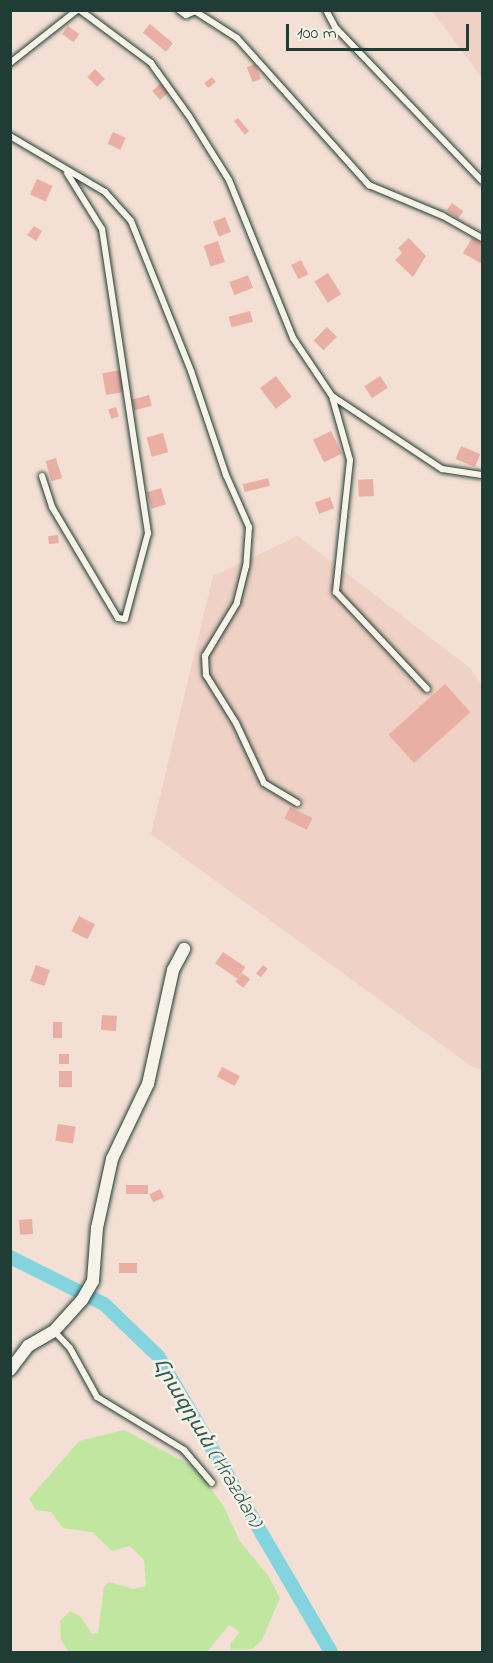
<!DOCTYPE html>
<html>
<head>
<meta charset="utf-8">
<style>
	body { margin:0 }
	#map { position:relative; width:493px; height:1663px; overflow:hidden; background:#f3dfd4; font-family:"Indie Flower","Noto Sans Armenian",sans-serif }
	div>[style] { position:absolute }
	.built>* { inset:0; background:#f0d1c6 }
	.green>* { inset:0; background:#c1e6a0 }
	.canal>* { height:14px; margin:-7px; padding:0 7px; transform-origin:7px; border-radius:7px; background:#84d4e0 }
	.building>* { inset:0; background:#e9afa5; transform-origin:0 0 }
	.roads { filter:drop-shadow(0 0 2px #1f3d34) drop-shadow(0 0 2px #1f3d34) }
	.service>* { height:6px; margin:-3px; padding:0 3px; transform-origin:3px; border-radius:3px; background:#f7f3e8 }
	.minor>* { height:12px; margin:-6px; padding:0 6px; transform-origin:6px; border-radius:6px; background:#f7f3e8 }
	span { translate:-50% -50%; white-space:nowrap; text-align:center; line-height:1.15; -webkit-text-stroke:5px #f7f3e8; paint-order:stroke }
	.water-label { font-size:21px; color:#335b56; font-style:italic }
	.frame { position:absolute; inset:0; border:12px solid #1f3d34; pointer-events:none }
	.scale { position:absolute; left:286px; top:24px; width:183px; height:27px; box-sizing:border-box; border:3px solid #1f3d34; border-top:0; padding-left:8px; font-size:18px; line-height:21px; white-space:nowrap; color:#1f3d34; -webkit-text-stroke:4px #f7f3e8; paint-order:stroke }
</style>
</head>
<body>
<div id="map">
	<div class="built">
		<i style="clip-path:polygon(432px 11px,482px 11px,482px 78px)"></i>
		<i style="clip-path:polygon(298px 536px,470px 668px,482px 685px,482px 1070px,471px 1066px,151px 834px,213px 576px)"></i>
	</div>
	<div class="green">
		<i style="clip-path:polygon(124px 1430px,196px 1468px,224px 1507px,240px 1542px,268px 1575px,280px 1598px,262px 1640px,252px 1649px,231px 1650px,230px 1644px,240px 1632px,229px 1625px,207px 1652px,69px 1652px,61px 1640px,60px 1621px,70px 1611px,81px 1617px,92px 1634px,98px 1633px,104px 1587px,109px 1582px,134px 1589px,146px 1586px,144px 1560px,130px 1546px,112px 1551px,92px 1532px,63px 1528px,51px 1512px,36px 1510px,29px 1499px,79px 1441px)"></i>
	</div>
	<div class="canal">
		<i style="left:10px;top:1257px;width:105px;rotate:26.6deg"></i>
		<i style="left:104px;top:1304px;width:75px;rotate:43.9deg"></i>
		<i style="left:158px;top:1356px;width:343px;rotate:59.7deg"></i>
	</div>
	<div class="building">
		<i style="left:150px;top:24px;width:30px;height:11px;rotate:40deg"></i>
		<i style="left:68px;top:26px;width:14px;height:10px;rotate:36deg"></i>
		<i style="left:255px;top:64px;width:16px;height:9px;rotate:68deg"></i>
		<i style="left:95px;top:69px;width:14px;height:11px;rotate:45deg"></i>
		<i style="left:212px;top:77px;width:6px;height:10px;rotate:51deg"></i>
		<i style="left:161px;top:83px;width:12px;height:12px;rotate:48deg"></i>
		<i style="clip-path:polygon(238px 118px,249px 131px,245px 135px,234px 121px)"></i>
		<i style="left:113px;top:132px;width:14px;height:13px;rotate:25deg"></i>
		<i style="left:37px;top:179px;width:17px;height:17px;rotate:24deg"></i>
		<i style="left:452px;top:203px;width:14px;height:9px;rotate:36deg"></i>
		<i style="left:225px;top:217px;width:16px;height:13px;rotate:68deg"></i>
		<i style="clip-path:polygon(34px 226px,42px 231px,36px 241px,27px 235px)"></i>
		<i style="clip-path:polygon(409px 238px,426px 256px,413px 277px,395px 260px,402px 253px,398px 248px)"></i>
		<i style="clip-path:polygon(472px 238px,482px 244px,482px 264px,463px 253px)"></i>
		<i style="left:218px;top:241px;width:22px;height:15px;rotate:72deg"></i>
		<i style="left:301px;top:260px;width:16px;height:11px;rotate:63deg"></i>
		<i style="left:328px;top:273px;width:25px;height:16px;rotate:58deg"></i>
		<i style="left:248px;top:275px;width:14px;height:20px;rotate:69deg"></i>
		<i style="left:250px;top:311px;width:11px;height:22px;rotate:75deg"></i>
		<i style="left:327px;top:327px;width:14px;height:19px;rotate:45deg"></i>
		<i style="left:121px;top:370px;width:22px;height:19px;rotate:80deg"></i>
		<i style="left:276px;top:376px;width:26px;height:20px;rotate:53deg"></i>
		<i style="left:380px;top:376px;width:14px;height:19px;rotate:56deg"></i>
		<i style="left:149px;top:395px;width:11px;height:18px;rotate:75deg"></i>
		<i style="left:116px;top:407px;width:10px;height:8px;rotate:73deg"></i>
		<i style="left:331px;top:431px;width:25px;height:20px;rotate:64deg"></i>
		<i style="left:163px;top:433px;width:20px;height:17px;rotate:75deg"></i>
		<i style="left:461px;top:446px;width:21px;height:14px;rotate:23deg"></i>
		<i style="left:56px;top:458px;width:21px;height:11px;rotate:73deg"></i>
		<i style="left:268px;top:478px;width:8px;height:26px;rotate:76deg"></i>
		<i style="left:373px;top:479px;width:17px;height:15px;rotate:87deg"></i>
		<i style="left:161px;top:488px;width:17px;height:15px;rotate:73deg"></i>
		<i style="left:330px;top:497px;width:12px;height:16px;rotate:70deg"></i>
		<i style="left:58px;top:535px;width:8px;height:10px;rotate:83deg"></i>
		<i style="left:445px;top:684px;width:38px;height:76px;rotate:48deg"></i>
		<i style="left:290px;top:807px;width:25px;height:13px;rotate:26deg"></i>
		<i style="left:79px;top:916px;width:18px;height:17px;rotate:27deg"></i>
		<i style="left:223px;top:952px;width:27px;height:14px;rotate:34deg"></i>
		<i style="left:36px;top:965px;width:15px;height:17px;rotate:20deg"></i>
		<i style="left:263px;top:965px;width:6px;height:11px;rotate:39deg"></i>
		<i style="left:242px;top:973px;width:10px;height:11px;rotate:37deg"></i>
		<i style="left:102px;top:1015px;width:15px;height:15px;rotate:4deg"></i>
		<i style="left:53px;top:1022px;width:9px;height:16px"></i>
		<i style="left:59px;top:1054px;width:10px;height:10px"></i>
		<i style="left:222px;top:1067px;width:20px;height:11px;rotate:27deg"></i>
		<i style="left:59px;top:1071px;width:13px;height:16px"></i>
		<i style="left:58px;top:1124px;width:18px;height:17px;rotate:9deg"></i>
		<i style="left:126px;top:1185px;width:22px;height:9px"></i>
		<i style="left:160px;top:1189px;width:9px;height:12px;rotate:63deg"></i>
		<i style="left:32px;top:1219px;width:15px;height:13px;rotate:86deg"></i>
		<i style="left:137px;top:1263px;width:10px;height:18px;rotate:90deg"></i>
	</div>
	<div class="roads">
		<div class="service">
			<i style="left:80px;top:10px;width:89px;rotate:36.7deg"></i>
			<i style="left:151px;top:63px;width:65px;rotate:54.4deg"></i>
			<i style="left:189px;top:116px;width:75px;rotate:58deg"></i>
			<i style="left:229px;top:180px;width:170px;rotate:67.9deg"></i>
			<i style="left:293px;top:338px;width:70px;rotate:56.1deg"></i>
			<i style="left:332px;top:396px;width:132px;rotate:33.6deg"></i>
			<i style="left:442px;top:469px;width:40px;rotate:8.5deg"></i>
			<i style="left:179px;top:10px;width:9px;rotate:36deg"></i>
			<i style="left:186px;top:15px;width:13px;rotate:-23deg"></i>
			<i style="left:326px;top:10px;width:19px;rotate:62deg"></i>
			<i style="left:335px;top:27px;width:213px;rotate:46.3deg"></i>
			<i style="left:198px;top:13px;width:46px;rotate:32.7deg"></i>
			<i style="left:237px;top:38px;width:198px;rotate:48.1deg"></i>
			<i style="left:369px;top:185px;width:80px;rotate:22.7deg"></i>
			<i style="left:443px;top:216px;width:45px;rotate:29.4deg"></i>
			<i style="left:10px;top:63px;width:85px;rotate:-38.3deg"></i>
			<i style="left:10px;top:136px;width:110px;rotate:30.5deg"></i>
			<i style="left:105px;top:192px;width:39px;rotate:48deg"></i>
			<i style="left:131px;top:221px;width:162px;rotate:68.2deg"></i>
			<i style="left:191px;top:371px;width:110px;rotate:71.4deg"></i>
			<i style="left:226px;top:475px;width:57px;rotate:66.1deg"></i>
			<i style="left:249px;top:527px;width:39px;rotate:94deg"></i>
			<i style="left:246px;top:566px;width:38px;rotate:104deg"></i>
			<i style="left:237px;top:603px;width:62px;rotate:121.1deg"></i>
			<i style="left:205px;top:656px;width:19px;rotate:87deg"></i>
			<i style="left:206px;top:675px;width:57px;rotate:58deg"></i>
			<i style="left:236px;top:723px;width:66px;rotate:65deg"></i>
			<i style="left:264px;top:783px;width:39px;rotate:31deg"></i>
			<i style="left:332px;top:396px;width:66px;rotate:74.3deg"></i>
			<i style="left:350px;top:460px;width:133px;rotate:96.1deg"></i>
			<i style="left:336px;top:592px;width:133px;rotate:46.8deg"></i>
			<i style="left:42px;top:476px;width:33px;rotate:72deg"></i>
			<i style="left:52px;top:507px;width:129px;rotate:59.3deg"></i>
			<i style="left:118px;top:618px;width:7px;rotate:8deg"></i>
			<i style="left:125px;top:619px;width:89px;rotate:-75deg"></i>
			<i style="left:148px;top:533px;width:307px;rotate:-98.6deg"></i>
			<i style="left:102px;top:229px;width:66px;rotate:-122deg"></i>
			<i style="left:54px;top:1331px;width:23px;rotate:47deg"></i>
			<i style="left:70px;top:1348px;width:56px;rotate:61.1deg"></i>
			<i style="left:97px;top:1397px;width:102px;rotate:31.3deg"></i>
			<i style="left:184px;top:1450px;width:43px;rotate:49.7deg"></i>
		</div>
		<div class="minor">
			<i style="left:10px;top:1370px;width:30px;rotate:-53deg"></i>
			<i style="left:28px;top:1346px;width:30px;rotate:-30deg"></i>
			<i style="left:54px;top:1331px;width:42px;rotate:-47.9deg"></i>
			<i style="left:82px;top:1300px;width:22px;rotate:-60deg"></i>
			<i style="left:93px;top:1281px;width:53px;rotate:-85.7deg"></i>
			<i style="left:97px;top:1228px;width:71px;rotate:-77.7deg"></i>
			<i style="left:112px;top:1159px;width:83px;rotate:-64.4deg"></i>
			<i style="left:148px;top:1084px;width:117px;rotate:-77.6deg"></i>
			<i style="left:173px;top:970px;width:24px;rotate:-62deg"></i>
		</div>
	</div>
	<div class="water-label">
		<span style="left:207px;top:1443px;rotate:59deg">Հրազդան (Hrazdan)</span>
	</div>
	<div class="frame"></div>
	<div class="scale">100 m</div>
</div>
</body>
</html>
